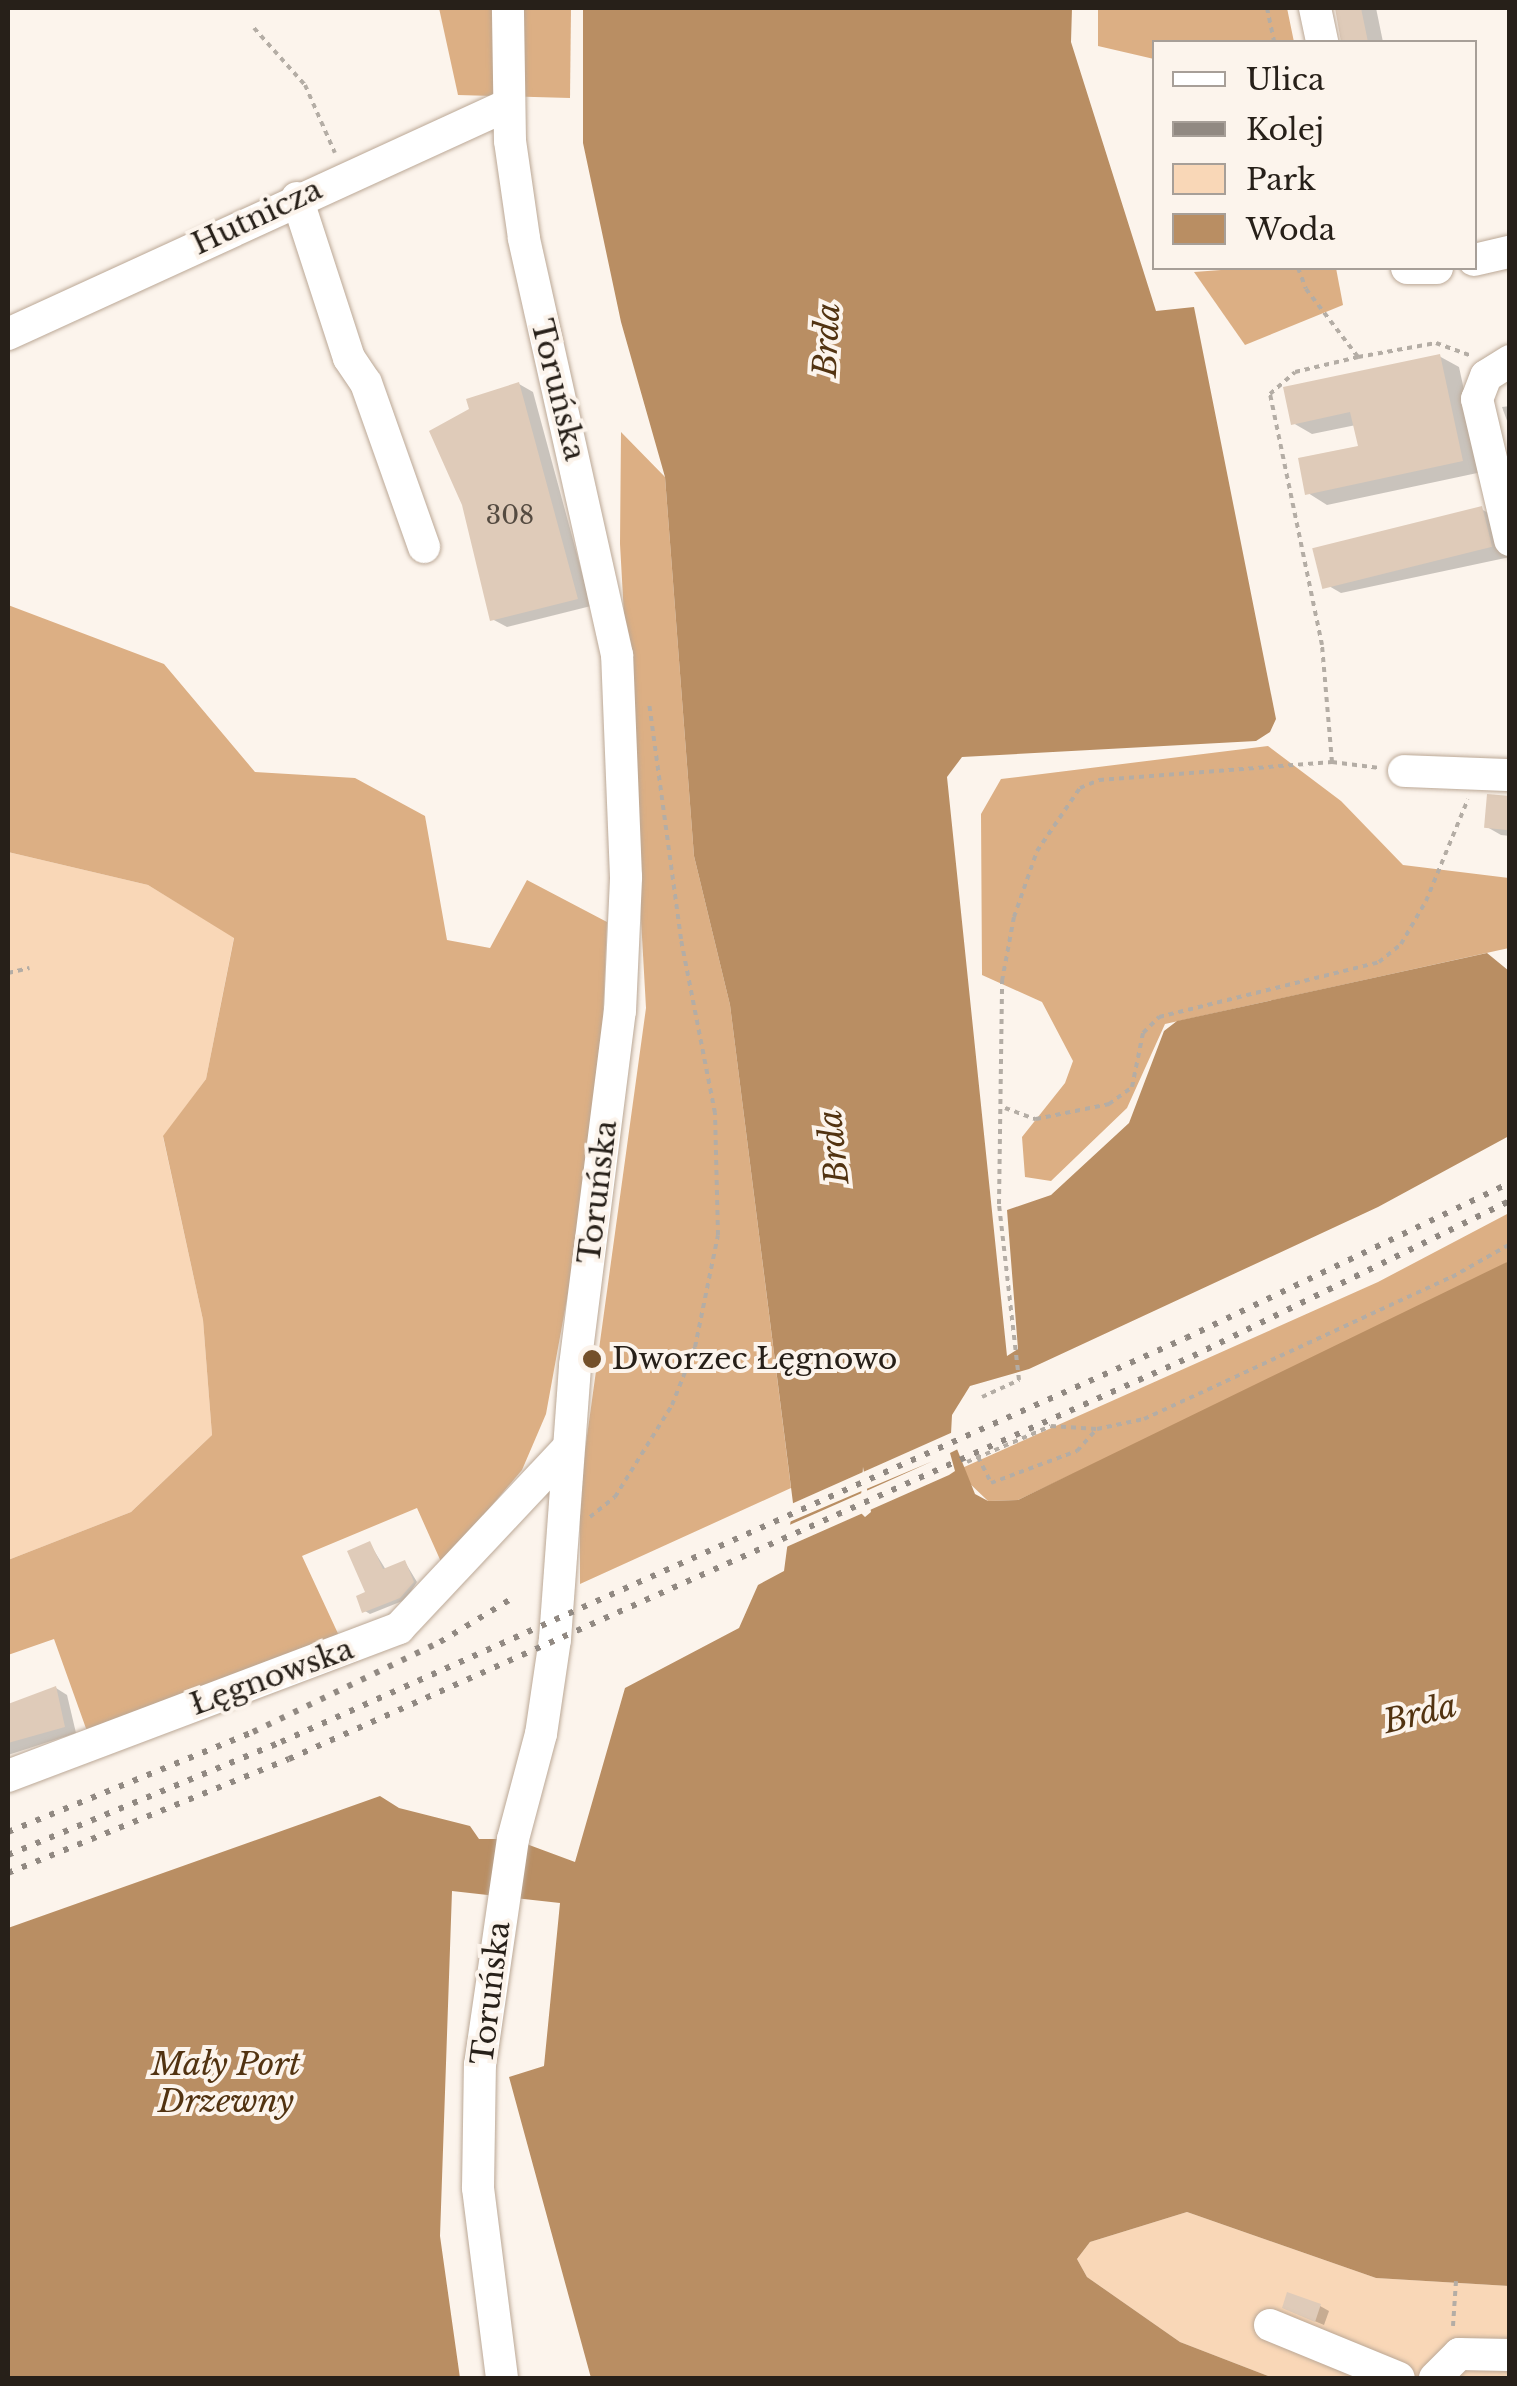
<!DOCTYPE html>
<html>
<head>
<meta charset="utf-8">
<style>
	body { margin:0 }
	#map { position:relative; width:1517px; height:2386px; overflow:hidden; background:#fcf4ec; font-family:"Libre Baskerville",serif }
	div>[style] { position:absolute }
	.green>* { inset:0; background:#f9d7b7 }
	.forest>* { inset:0; background:#dcaf84 }
	.water>* { inset:0; background:#b98e63 }
	.pier>* { inset:0; background:#fcf4ec }
	.shadow>* { inset:0; background:#0003 }
	.building>* { inset:0; background:#dfcbb9; transform-origin:0 0 }
	.path>* { height:4px; margin-top:-2px; transform-origin:0; background:repeating-linear-gradient(90deg,#b4ada5 0 5px,transparent 0 10px) }
	.roads { filter:drop-shadow(0 0 2px #bba896) drop-shadow(0 0 2px #bba896) }
	.minor>* { height:32px; margin:-16px; padding:0 16px; transform-origin:16px; border-radius:16px; background:#fff }
	.rail>* { height:6px; margin-top:-3px; transform-origin:0; background:repeating-linear-gradient(90deg,#918982 0 5px,transparent 0 15px) }
	.dots>* { width:28px; height:28px; translate:-50% -50%; box-sizing:border-box; border:5px solid #fcf4ec; border-radius:50% }
	span { translate:-50% -50%; white-space:nowrap; text-align:center; line-height:1.15; -webkit-text-stroke:8px #fcf4ec; paint-order:stroke }
	.number-label { font-size:25px; color:#554b41 }
	.number-label span { -webkit-text-stroke-width:0 }
	.street-label { font-size:30px; color:#272019 }
	.poi-label { font-size:30px; color:#272019 }
	.left { translate:0 -50%; text-align:left }
	.water-label { font-size:32px; color:#523311; font-style:italic }
	.frame { position:absolute; inset:0; border:10px solid #272019; pointer-events:none }
	.legend { position:absolute; left:1152px; top:40px; width:325px; height:230px; box-sizing:border-box; background:#fcf4ec; border:2px solid #a79f98; margin:0; padding:12px 18px; list-style:none; font-size:30px; color:#272019 }
	.legend li { display:flex; align-items:center; gap:20px; height:50px }
	.legend b { width:50px; border:2px solid #a79f98 }
</style>
</head>
<body>
<div id="map">
	<div class="green">
		<i style="clip-path:polygon(8px 852px,148px 885px,234px 937px,206px 1079px,163px 1137px,203px 1320px,212px 1435px,131px 1512px,8px 1560px)"></i>
		<i style="clip-path:polygon(1187px 2212px,1376px 2278px,1509px 2286px,1509px 2378px,1273px 2378px,1180px 2342px,1087px 2277px,1077px 2259px,1090px 2242px)"></i>
	</div>
	<div class="forest">
		<i style="clip-path:polygon(439px 8px,571px 8px,570px 98px,458px 95px)"></i>
		<i style="clip-path:polygon(1098px 8px,1287px 8px,1294px 42px,1154px 42px,1154px 59px,1098px 46px)"></i>
		<i style="clip-path:polygon(1248px 268px,1336px 268px,1343px 305px,1245px 345px,1194px 272px)"></i>
		<i style="clip-path:polygon(621px 432px,665px 477px,694px 856px,730px 1005px,791px 1488px,580px 1584px,580px 1487px,646px 1008px,620px 544px)"></i>
		<i style="clip-path:polygon(8px 605px,164px 664px,255px 772px,355px 778px,425px 816px,447px 940px,490px 948px,527px 880px,607px 922px,602px 1041px,580px 1227px,546px 1414px,522px 1470px,442px 1564px,417px 1508px,302px 1556px,341px 1640px,88px 1734px,54px 1639px,8px 1655px,8px 1560px,131px 1512px,212px 1435px,203px 1320px,163px 1136px,206px 1079px,234px 938px,148px 885px,8px 852px)"></i>
		<i style="clip-path:polygon(1268px 746px,1341px 801px,1403px 865px,1509px 878px,1509px 948px,1165px 1024px,1127px 1108px,1051px 1181px,1025px 1177px,1022px 1137px,1065px 1083px,1073px 1061px,1042px 1002px,982px 975px,981px 814px,1001px 779px)"></i>
		<i style="clip-path:polygon(1509px 1213px,1509px 1261px,1458px 1291px,1018px 1500px,988px 1501px,965px 1479px,962px 1468px,1378px 1282px)"></i>
	</div>
	<div class="water">
		<i style="clip-path:polygon(evenodd,583px 8px,1072px 8px,1071px 42px,1156px 311px,1194px 307px,1276px 719px,1270px 732px,1256px 741px,962px 757px,947px 777px,1007px 1356px,1018px 1349px,1007px 1210px,1051px 1195px,1129px 1123px,1164px 1031px,1177px 1021px,1487px 953px,1509px 971px,1509px 1136px,1378px 1207px,1029px 1369px,970px 1386px,952px 1415px,951px 1434px,975px 1494px,988px 1501px,1018px 1500px,1509px 1261px,1509px 2286px,1376px 2278px,1187px 2212px,1090px 2242px,1077px 2259px,1087px 2277px,1180px 2342px,1273px 2378px,591px 2378px,509px 2077px,544px 2066px,560px 1903px,452px 1891px,440px 2236px,460px 2378px,8px 2378px,8px 1928px,380px 1796px,399px 1808px,470px 1826px,479px 1839px,513px 1839px,575px 1862px,625px 1688px,739px 1628px,758px 1585px,784px 1571px,793px 1503px,730px 1005px,694px 856px,665px 477px,621px 322px,583px 143px,583px 8px,863px 1467px,871px 1512px,865px 1517px,860px 1512px,863px 1467px)"></i>
	</div>
	<div class="pier">
		<i style="clip-path:polygon(953px 1432px,958px 1449px,950px 1453px,955px 1471px,949px 1475px,784px 1548px,785px 1527px,864px 1492px,865px 1511px,864px 1492px,933px 1461px,864px 1490px,863px 1474px,864px 1490px,787px 1523px,789px 1505px)"></i>
	</div>
	<div class="shadow">
		<i style="clip-path:polygon(1338px 8px,1376px 8px,1383px 42px,1343px 42px)"></i>
		<i style="clip-path:polygon(1439px 356px,1459px 367px,1482px 472px,1327px 505px,1308px 493px,1360px 448px,1356px 425px,1312px 434px,1293px 423px)"></i>
		<i style="clip-path:polygon(519px 384px,533px 392px,591px 606px,507px 627px,492px 619px)"></i>
		<i style="clip-path:polygon(1510px 406px,1510px 429px,1502px 407px)"></i>
		<i style="clip-path:polygon(1481px 509px,1501px 520px,1510px 557px,1341px 593px,1322px 582px)"></i>
		<i style="clip-path:polygon(1510px 799px,1510px 836px,1501px 835px,1487px 827px)"></i>
		<i style="clip-path:polygon(370px 1544px,386px 1570px,405px 1562px,417px 1582px,405px 1600px,370px 1614px,365px 1611px)"></i>
		<i style="clip-path:polygon(56px 1688px,67px 1695px,76px 1733px,8px 1755px,8px 1707px)"></i>
		<i style="clip-path:polygon(1320px 2306px,1329px 2311px,1324px 2325px,1293px 2312px)"></i>
	</div>
	<div class="building">
		<i style="clip-path:polygon(1335px 8px,1361px 8px,1368px 42px,1341px 42px)"></i>
		<i style="clip-path:polygon(1440px 354px,1463px 461px,1305px 495px,1298px 458px,1358px 446px,1350px 412px,1291px 425px,1283px 387px)"></i>
		<i style="clip-path:polygon(519px 382px,578px 599px,490px 621px,462px 505px,429px 431px,469px 409px,466px 399px)"></i>
		<i style="left:1482px;top:506px;width:42px;height:175px;rotate:76deg"></i>
		<i style="left:1487px;top:794px;width:23px;height:34px;rotate:5deg"></i>
		<i style="clip-path:polygon(370px 1541px,383px 1569px,405px 1560px,414px 1582px,400px 1598px,362px 1613px,356px 1596px,365px 1592px,347px 1551px)"></i>
		<i style="clip-path:polygon(56px 1686px,65px 1727px,8px 1743px,8px 1704px)"></i>
		<i style="clip-path:polygon(1287px 2292px,1321px 2304px,1315px 2322px,1282px 2308px)"></i>
	</div>
	<div class="path">
		<i style="left:1267px;top:8px;width:35px;rotate:78deg"></i>
		<i style="left:254px;top:28px;width:76px;rotate:48.2deg"></i>
		<i style="left:305px;top:85px;width:74px;rotate:66.2deg"></i>
		<i style="left:1298px;top:268px;width:22px;rotate:69deg"></i>
		<i style="left:1306px;top:289px;width:86px;rotate:52.6deg"></i>
		<i style="left:1332px;top:762px;width:117px;rotate:-94.9deg"></i>
		<i style="left:1322px;top:645px;width:256px;rotate:-101.7deg"></i>
		<i style="left:1270px;top:394px;width:33px;rotate:-41deg"></i>
		<i style="left:1295px;top:372px;width:65px;rotate:-13.4deg"></i>
		<i style="left:1358px;top:357px;width:79px;rotate:-10.2deg"></i>
		<i style="left:1436px;top:343px;width:37px;rotate:20deg"></i>
		<i style="left:8px;top:973px;width:22px;rotate:-13deg"></i>
		<i style="left:1005px;top:1108px;width:33px;rotate:20deg"></i>
		<i style="left:1036px;top:1119px;width:75px;rotate:-11.6deg"></i>
		<i style="left:1109px;top:1104px;width:29px;rotate:-36deg"></i>
		<i style="left:1132px;top:1087px;width:55px;rotate:-78.5deg"></i>
		<i style="left:1143px;top:1033px;width:23px;rotate:-45deg"></i>
		<i style="left:1159px;top:1017px;width:227px;rotate:-14deg"></i>
		<i style="left:1379px;top:962px;width:28px;rotate:-39deg"></i>
		<i style="left:1401px;top:944px;width:50px;rotate:-59.8deg"></i>
		<i style="left:1426px;top:901px;width:110px;rotate:-67.6deg"></i>
		<i style="left:982px;top:1397px;width:41px;rotate:-24.7deg"></i>
		<i style="left:1019px;top:1380px;width:177px;rotate:-96.5deg"></i>
		<i style="left:999px;top:1204px;width:223px;rotate:-89.2deg"></i>
		<i style="left:1002px;top:981px;width:65px;rotate:-79.4deg"></i>
		<i style="left:1014px;top:917px;width:70px;rotate:-70.8deg"></i>
		<i style="left:1037px;top:851px;width:76px;rotate:-55.7deg"></i>
		<i style="left:1080px;top:788px;width:21px;rotate:-23deg"></i>
		<i style="left:1099px;top:780px;width:234px;rotate:-4.4deg"></i>
		<i style="left:1332px;top:762px;width:48px;rotate:7.1deg"></i>
		<i style="left:978px;top:1457px;width:29px;rotate:63deg"></i>
		<i style="left:991px;top:1483px;width:92px;rotate:-20.4deg"></i>
		<i style="left:1077px;top:1451px;width:30px;rotate:-48deg"></i>
		<i style="left:967px;top:1462px;width:91px;rotate:-23.2deg"></i>
		<i style="left:1051px;top:1426px;width:46px;rotate:3.7deg"></i>
		<i style="left:1097px;top:1429px;width:48px;rotate:-12deg"></i>
		<i style="left:1144px;top:1419px;width:339px;rotate:-24.8deg"></i>
		<i style="left:1452px;top:1277px;width:67px;rotate:-29.6deg"></i>
		<i style="left:590px;top:1517px;width:32px;rotate:-39deg"></i>
		<i style="left:615px;top:1497px;width:108px;rotate:-58.2deg"></i>
		<i style="left:672px;top:1405px;width:62px;rotate:-68.4deg"></i>
		<i style="left:695px;top:1347px;width:114px;rotate:-78.4deg"></i>
		<i style="left:718px;top:1235px;width:122px;rotate:-91.4deg"></i>
		<i style="left:715px;top:1113px;width:177px;rotate:-101.1deg"></i>
		<i style="left:681px;top:939px;width:238px;rotate:-97.7deg"></i>
		<i style="left:1453px;top:2326px;width:45px;rotate:-86.2deg"></i>
	</div>
	<div class="roads">
		<div class="minor">
			<i style="left:1315px;top:8px;width:35px;rotate:78deg"></i>
			<i style="left:297px;top:198px;width:168px;rotate:72deg"></i>
			<i style="left:349px;top:358px;width:30px;rotate:56deg"></i>
			<i style="left:366px;top:383px;width:174px;rotate:70.5deg"></i>
			<i style="left:1474px;top:260px;width:37px;rotate:-13deg"></i>
			<i style="left:1407px;top:268px;width:30px"></i>
			<i style="left:8px;top:334px;width:550px;rotate:-24.61deg"></i>
			<i style="left:1510px;top:361px;width:28px;rotate:148deg"></i>
			<i style="left:1486px;top:376px;width:25px;rotate:111deg"></i>
			<i style="left:1477px;top:399px;width:145px;rotate:76.8deg"></i>
			<i style="left:1404px;top:771px;width:106px;rotate:2.2deg"></i>
			<i style="left:8px;top:1776px;width:418px;rotate:-20.7deg"></i>
			<i style="left:399px;top:1628px;width:245px;rotate:-46.8deg"></i>
			<i style="left:1270px;top:2325px;width:139px;rotate:22.3deg"></i>
			<i style="left:502px;top:2378px;width:192px;rotate:-97.2deg"></i>
			<i style="left:478px;top:2188px;width:123px;rotate:-89.1deg"></i>
			<i style="left:480px;top:2065px;width:228px;rotate:-81.7deg"></i>
			<i style="left:513px;top:1839px;width:109px;rotate:-75.1deg"></i>
			<i style="left:541px;top:1734px;width:96px;rotate:-81.6deg"></i>
			<i style="left:555px;top:1639px;width:274px;rotate:-85.8deg"></i>
			<i style="left:575px;top:1366px;width:358px;rotate:-82.8deg"></i>
			<i style="left:620px;top:1011px;width:134px;rotate:-87.4deg"></i>
			<i style="left:626px;top:877px;width:222px;rotate:-92.3deg"></i>
			<i style="left:617px;top:655px;width:427px;rotate:-102.6deg"></i>
			<i style="left:524px;top:238px;width:98px;rotate:-98.2deg"></i>
			<i style="left:510px;top:141px;width:133px;rotate:-90.9deg"></i>
			<i style="left:1435px;top:2378px;width:34px;rotate:-45deg"></i>
			<i style="left:1459px;top:2354px;width:51px;rotate:1.1deg"></i>
		</div>
	</div>
	<div class="rail">
		<i style="left:8px;top:1832px;width:265px;rotate:-22.2deg"></i>
		<i style="left:253px;top:1732px;width:208px;rotate:-25.7deg"></i>
		<i style="left:440px;top:1642px;width:83px;rotate:-31.2deg"></i>
		<i style="left:8px;top:1855px;width:295px;rotate:-22.5deg"></i>
		<i style="left:281px;top:1742px;width:991px;rotate:-24.06deg"></i>
		<i style="left:1186px;top:1338px;width:359px;rotate:-25.6deg"></i>
		<i style="left:8px;top:1873px;width:303px;rotate:-22.1deg"></i>
		<i style="left:289px;top:1759px;width:990px;rotate:-24.03deg"></i>
		<i style="left:1193px;top:1356px;width:353px;rotate:-26.1deg"></i>
	</div>
	<div class="dots">
		<i style="left:592px;top:1359px;background:#74502a"></i>
	</div>
	<div class="number-label">
		<span style="left:510px;top:516px">308</span>
	</div>
	<div class="street-label">
		<span style="left:257px;top:217px;rotate:-25deg">Hutnicza</span>
		<span style="left:558px;top:390px;rotate:76deg">Toruńska</span>
		<span style="left:598px;top:1192px;rotate:-83deg">Toruńska</span>
		<span style="left:272px;top:1677px;rotate:-20deg">Łęgnowska</span>
		<span style="left:491px;top:1993px;rotate:-83deg">Toruńska</span>
	</div>
	<div class="poi-label">
		<span class="left" style="left:612px;top:1359px">Dworzec Łęgnowo</span>
	</div>
	<div class="water-label">
		<span style="left:827px;top:340px;rotate:-87deg">Brda</span>
		<span style="left:834px;top:1147px;rotate:-96deg">Brda</span>
		<span style="left:1420px;top:1714px;rotate:-14deg">Brda</span>
		<span style="left:226px;top:2083px">Mały Port<br>Drzewny</span>
	</div>
	<div class="frame"></div>
	<ul class="legend">
	<li><b style="height:12px;background:#fff"></b>Ulica</li>
	<li><b style="height:12px;background:#918982"></b>Kolej</li>
	<li><b style="height:28px;background:#f9d7b7"></b>Park</li>
	<li><b style="height:28px;background:#b98e63"></b>Woda</li>
	</ul>
</div>
</body>
</html>
